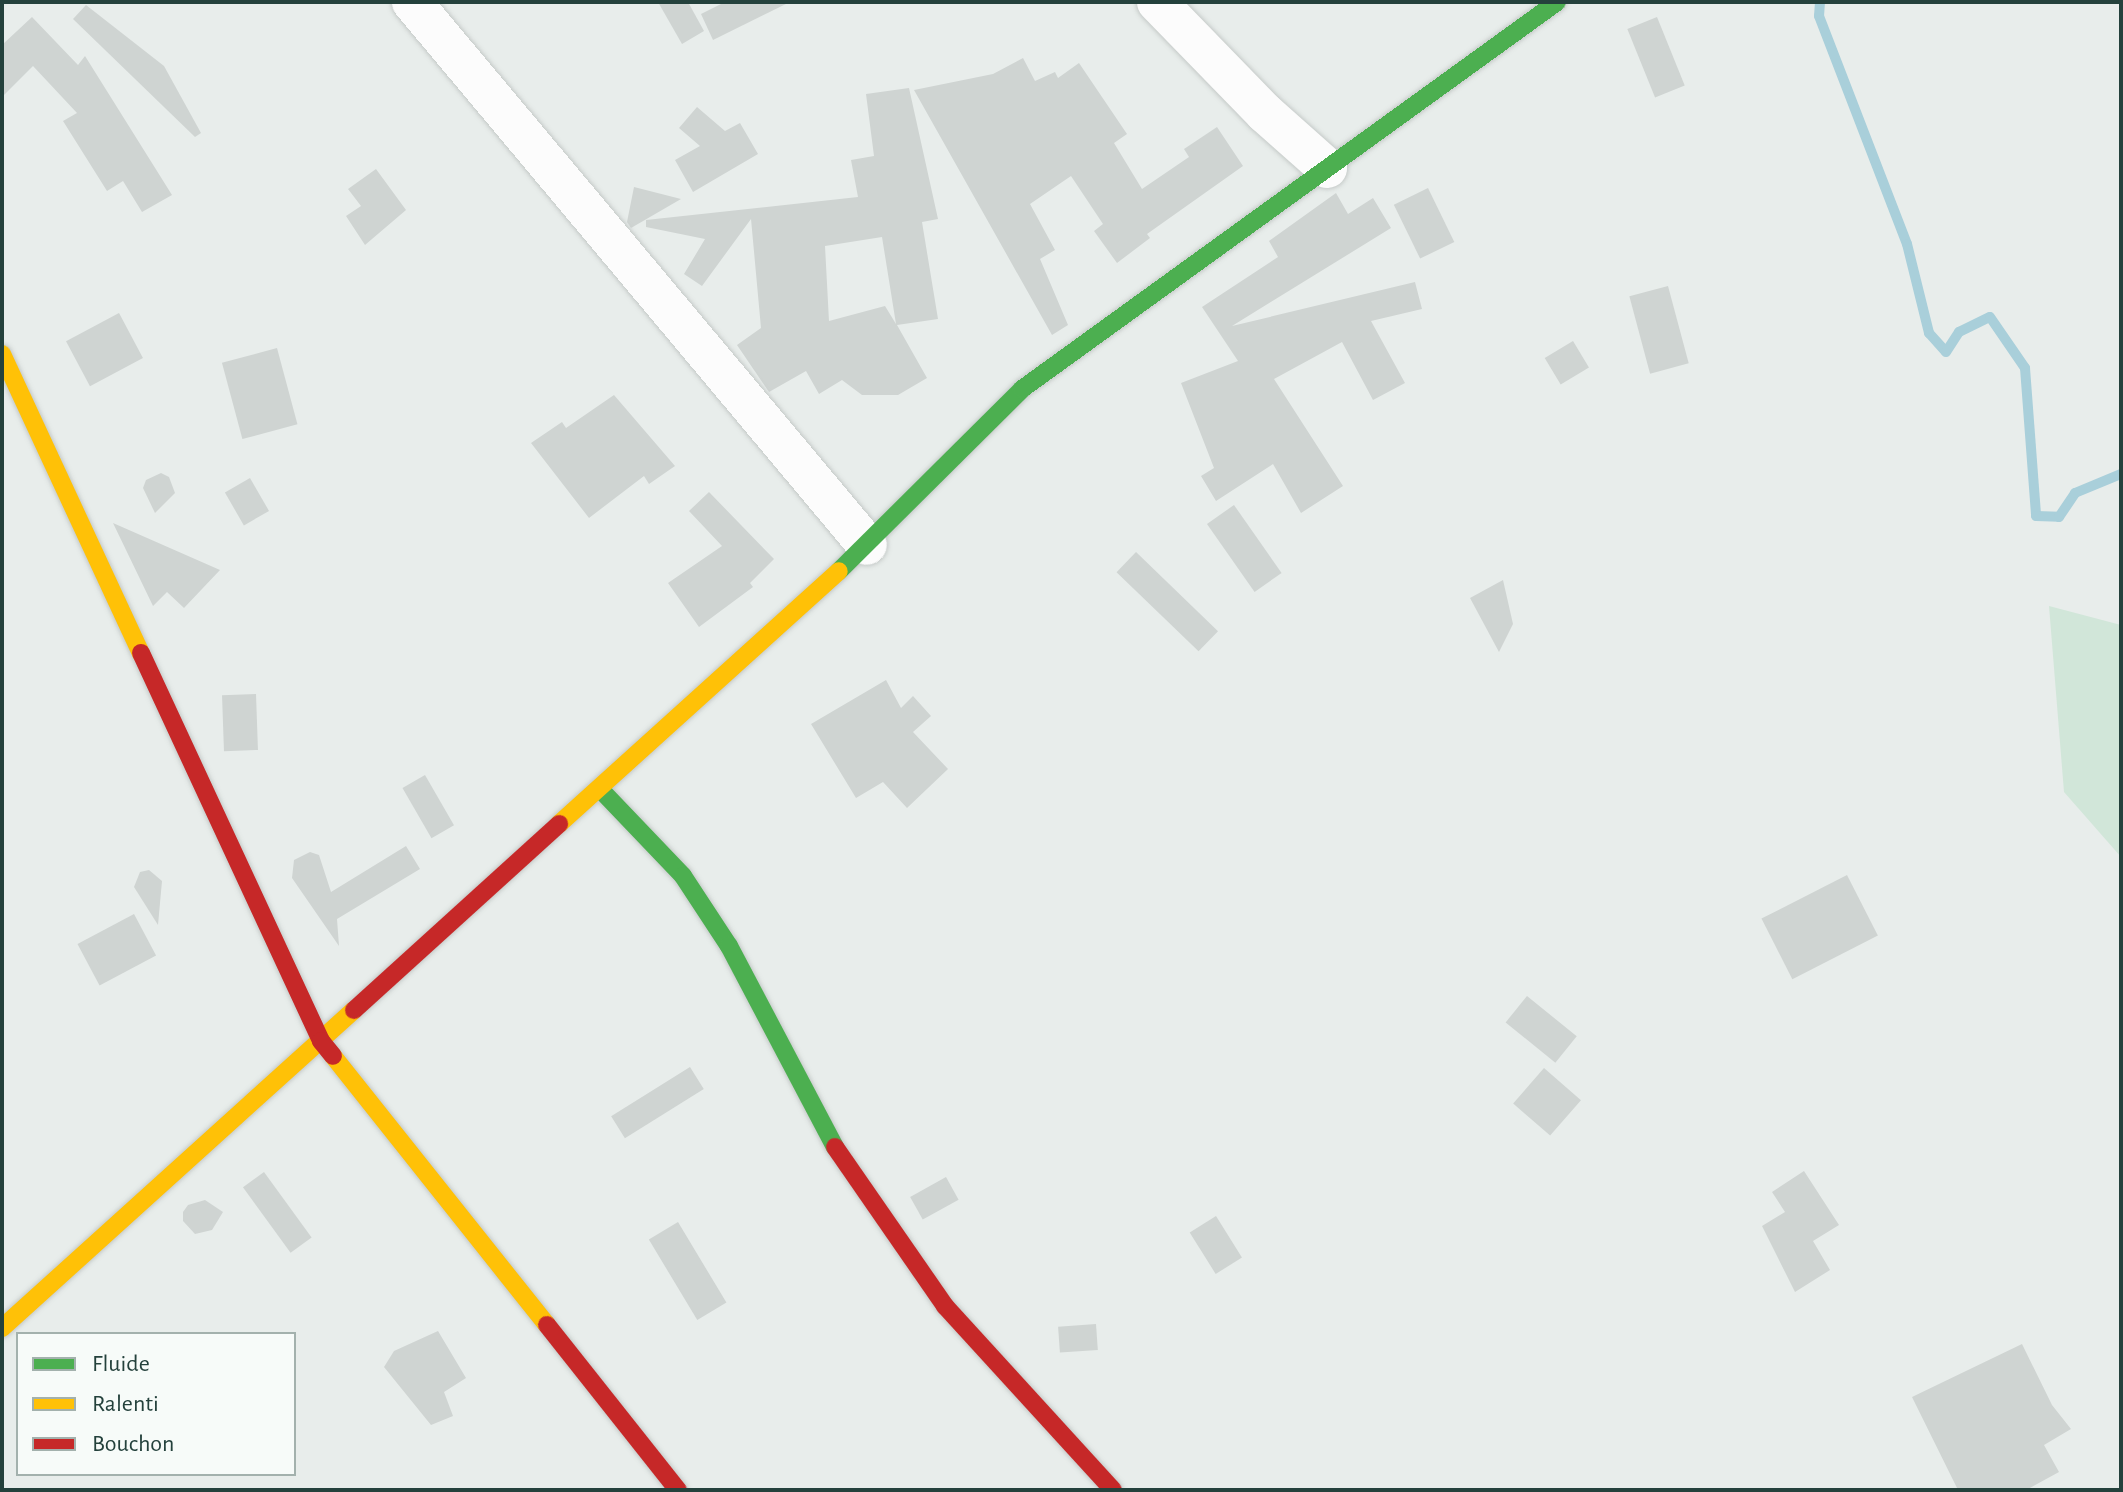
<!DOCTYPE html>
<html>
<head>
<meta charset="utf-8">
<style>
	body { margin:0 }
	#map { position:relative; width:2123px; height:1492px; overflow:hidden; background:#e8edeb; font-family:"Alegreya Sans",sans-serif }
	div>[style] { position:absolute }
	.green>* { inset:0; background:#d1e6d9 }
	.stream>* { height:10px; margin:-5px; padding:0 5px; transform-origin:5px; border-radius:5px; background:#a9cfda }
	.building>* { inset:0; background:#cfd4d2; transform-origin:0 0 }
	.roads { filter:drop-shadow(0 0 2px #c5cac8) drop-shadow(0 0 2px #c5cac8) }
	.street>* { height:40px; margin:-20px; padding:0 20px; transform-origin:20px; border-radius:20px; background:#fcfcfc }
	.fast>* { height:18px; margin:-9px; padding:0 9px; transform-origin:9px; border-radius:9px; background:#4caf50 }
	.slow>* { height:18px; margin:-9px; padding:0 9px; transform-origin:9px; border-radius:9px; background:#ffc107 }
	.jam>* { height:18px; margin:-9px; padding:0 9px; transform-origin:9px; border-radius:9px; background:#c62828 }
	span { translate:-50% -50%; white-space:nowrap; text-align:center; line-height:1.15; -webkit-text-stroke:6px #f7fbf9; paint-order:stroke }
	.frame { position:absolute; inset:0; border:4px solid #24413c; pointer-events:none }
	.legend { position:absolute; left:16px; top:1332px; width:280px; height:144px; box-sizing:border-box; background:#f7fbf9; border:2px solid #a3b1ad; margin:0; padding:10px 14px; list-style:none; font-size:24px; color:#24413c }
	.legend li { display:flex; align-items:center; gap:16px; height:40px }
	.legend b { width:40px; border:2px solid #a3b1ad }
</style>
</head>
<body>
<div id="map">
	<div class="green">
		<i style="clip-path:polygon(2049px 606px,2121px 625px,2121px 857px,2064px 792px)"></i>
	</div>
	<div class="stream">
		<i style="left:1820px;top:2px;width:14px;rotate:94deg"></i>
		<i style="left:1819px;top:16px;width:244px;rotate:68.9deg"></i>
		<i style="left:1907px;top:244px;width:92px;rotate:76.1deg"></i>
		<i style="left:1929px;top:333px;width:25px;rotate:48deg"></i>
		<i style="left:1946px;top:352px;width:24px;rotate:-57deg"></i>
		<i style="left:1959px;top:332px;width:34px;rotate:-26deg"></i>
		<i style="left:1990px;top:317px;width:62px;rotate:55.5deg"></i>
		<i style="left:2025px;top:368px;width:148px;rotate:85.7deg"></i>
		<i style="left:2036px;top:516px;width:23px;rotate:2deg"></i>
		<i style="left:2059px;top:517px;width:29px;rotate:-56deg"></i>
		<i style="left:2075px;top:493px;width:50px;rotate:-22.4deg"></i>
	</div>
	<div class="building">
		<i style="clip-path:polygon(658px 2px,688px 2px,704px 31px,682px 44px)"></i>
		<i style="clip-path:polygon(725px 2px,790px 2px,713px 40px,701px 14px)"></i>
		<i style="clip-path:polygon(86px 5px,164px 66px,201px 133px,195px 137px,73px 19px)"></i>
		<i style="clip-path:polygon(32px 17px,78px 65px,85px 56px,172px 195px,142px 212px,123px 181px,107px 191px,63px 121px,77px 113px,33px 66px,2px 97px,2px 45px)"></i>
		<i style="left:1657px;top:17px;width:74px;height:32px;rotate:68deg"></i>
		<i style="clip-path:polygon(1023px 58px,1035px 81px,1055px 72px,1058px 78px,1079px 63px,1127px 134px,1114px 143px,1142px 189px,1189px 157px,1184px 149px,1217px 127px,1243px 166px,1147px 234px,1150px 238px,1117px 263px,1094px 231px,1103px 224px,1071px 176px,1030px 204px,1055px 250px,1040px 259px,1068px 325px,1052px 335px,914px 90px,993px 74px)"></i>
		<i style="clip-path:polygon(evenodd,909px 88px,938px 219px,922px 222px,938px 319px,897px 325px,927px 378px,898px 395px,862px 395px,842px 380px,819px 394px,806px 371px,769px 392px,737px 345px,761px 328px,751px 219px,702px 286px,684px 274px,705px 239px,646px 227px,646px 220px,858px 197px,851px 160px,874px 156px,866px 94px,909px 88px,882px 237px,896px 324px,885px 306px,829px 321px,825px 246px,882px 237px)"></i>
		<i style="clip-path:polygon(697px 107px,725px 131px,740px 123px,758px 154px,693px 192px,675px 160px,700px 146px,679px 128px)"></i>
		<i style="clip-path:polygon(376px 169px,406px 210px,365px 245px,346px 216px,361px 206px,348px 189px)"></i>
		<i style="clip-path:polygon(634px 187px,681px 199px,631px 228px,627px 222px)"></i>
		<i style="left:1428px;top:188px;width:60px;height:38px;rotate:64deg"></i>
		<i style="clip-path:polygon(1336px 193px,1348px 214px,1373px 198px,1391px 228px,1232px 326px,1415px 282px,1422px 309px,1371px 321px,1405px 383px,1373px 400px,1342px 342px,1274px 379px,1343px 486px,1301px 513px,1273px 464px,1216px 501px,1201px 476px,1214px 468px,1181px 383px,1238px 361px,1202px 307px,1278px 257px,1269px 241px)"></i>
		<i style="left:1668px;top:286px;width:80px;height:40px;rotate:75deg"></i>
		<i style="left:119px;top:313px;width:51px;height:60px;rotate:62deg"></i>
		<i style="left:1573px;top:341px;width:31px;height:33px;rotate:59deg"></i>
		<i style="left:277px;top:348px;width:79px;height:57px;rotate:75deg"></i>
		<i style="clip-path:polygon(614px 395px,675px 466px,649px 484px,644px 476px,589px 518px,531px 443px,562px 422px,566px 428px)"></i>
		<i style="clip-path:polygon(161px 473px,169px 477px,175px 493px,155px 513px,143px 488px,146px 480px)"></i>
		<i style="left:250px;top:478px;width:38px;height:29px;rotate:60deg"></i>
		<i style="clip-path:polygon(709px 492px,774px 559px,750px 583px,753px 587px,699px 627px,668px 583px,722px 546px,689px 511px)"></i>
		<i style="left:1234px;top:505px;width:83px;height:33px;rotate:55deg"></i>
		<i style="clip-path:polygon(113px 523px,220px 570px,184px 608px,167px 592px,153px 606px)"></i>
		<i style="left:1136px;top:552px;width:114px;height:28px;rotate:44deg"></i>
		<i style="clip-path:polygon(1503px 580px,1513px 624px,1499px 652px,1470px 598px)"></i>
		<i style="clip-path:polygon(886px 680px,901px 708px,913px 696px,931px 716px,913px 732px,948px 769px,907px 808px,883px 782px,856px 798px,811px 724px)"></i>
		<i style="left:256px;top:694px;width:56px;height:34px;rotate:88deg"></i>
		<i style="left:425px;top:775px;width:58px;height:26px;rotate:60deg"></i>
		<i style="clip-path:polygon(406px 846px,420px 869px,337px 919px,339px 946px,292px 878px,294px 860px,310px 852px,319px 855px,331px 892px)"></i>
		<i style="clip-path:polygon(149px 870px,162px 881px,158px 925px,134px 887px,140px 872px)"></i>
		<i style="left:1847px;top:875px;width:68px;height:96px;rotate:63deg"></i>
		<i style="left:134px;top:914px;width:47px;height:64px;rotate:62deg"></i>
		<i style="left:1527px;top:996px;width:64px;height:34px;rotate:39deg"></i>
		<i style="left:690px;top:1067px;width:26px;height:93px;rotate:58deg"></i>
		<i style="left:1544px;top:1068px;width:49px;height:47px;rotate:41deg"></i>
		<i style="clip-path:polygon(1804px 1171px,1839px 1225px,1813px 1241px,1830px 1270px,1795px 1292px,1762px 1226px,1785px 1212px,1772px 1192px)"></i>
		<i style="left:264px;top:1172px;width:81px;height:26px;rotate:54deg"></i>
		<i style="left:946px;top:1177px;width:26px;height:41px;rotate:61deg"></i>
		<i style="clip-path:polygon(205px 1200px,223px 1212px,212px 1230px,195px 1234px,183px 1221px,183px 1212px,188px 1205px)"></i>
		<i style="left:1216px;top:1216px;width:49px;height:31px;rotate:58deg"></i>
		<i style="left:678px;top:1222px;width:94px;height:34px;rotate:59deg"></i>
		<i style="left:1096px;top:1324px;width:26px;height:38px;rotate:86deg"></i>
		<i style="clip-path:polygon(438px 1331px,466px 1378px,444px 1392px,453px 1416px,431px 1425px,384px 1367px,394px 1351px)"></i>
		<i style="clip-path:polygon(2022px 1344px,2052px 1405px,2071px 1429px,2044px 1445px,2059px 1472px,2026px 1490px,1958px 1490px,1912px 1397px)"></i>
	</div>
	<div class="roads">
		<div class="street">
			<i style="left:412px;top:2px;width:708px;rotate:50.04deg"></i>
			<i style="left:1157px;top:2px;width:155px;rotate:45.8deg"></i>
			<i style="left:1265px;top:113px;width:83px;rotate:41.6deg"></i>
		</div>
		<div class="fast">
			<i style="left:839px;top:571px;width:258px;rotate:-44.8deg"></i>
			<i style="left:1022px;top:389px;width:660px;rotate:-35.88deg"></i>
			<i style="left:600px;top:789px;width:120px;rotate:46.3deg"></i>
			<i style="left:683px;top:876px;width:84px;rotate:56.7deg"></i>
			<i style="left:729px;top:946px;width:227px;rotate:62.2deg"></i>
		</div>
		<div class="slow">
			<i style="left:2px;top:354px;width:330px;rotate:65.1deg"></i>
			<i style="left:559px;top:824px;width:377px;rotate:-42.1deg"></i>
			<i style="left:333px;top:1056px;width:344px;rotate:51.5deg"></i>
			<i style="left:2px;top:1328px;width:474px;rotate:-42.1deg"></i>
		</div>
		<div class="jam">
			<i style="left:141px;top:653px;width:428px;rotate:65.1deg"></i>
			<i style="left:321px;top:1041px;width:19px;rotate:51deg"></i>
			<i style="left:354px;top:1010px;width:277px;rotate:-42.2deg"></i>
			<i style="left:835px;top:1147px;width:193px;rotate:55.3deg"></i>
			<i style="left:945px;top:1306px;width:249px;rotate:47.6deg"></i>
			<i style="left:547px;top:1325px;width:211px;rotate:51.6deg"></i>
		</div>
	</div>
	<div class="frame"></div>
	<ul class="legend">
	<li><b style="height:10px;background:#4caf50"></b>Fluide</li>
	<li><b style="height:10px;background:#ffc107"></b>Ralenti</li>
	<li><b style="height:10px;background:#c62828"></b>Bouchon</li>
	</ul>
</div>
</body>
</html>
